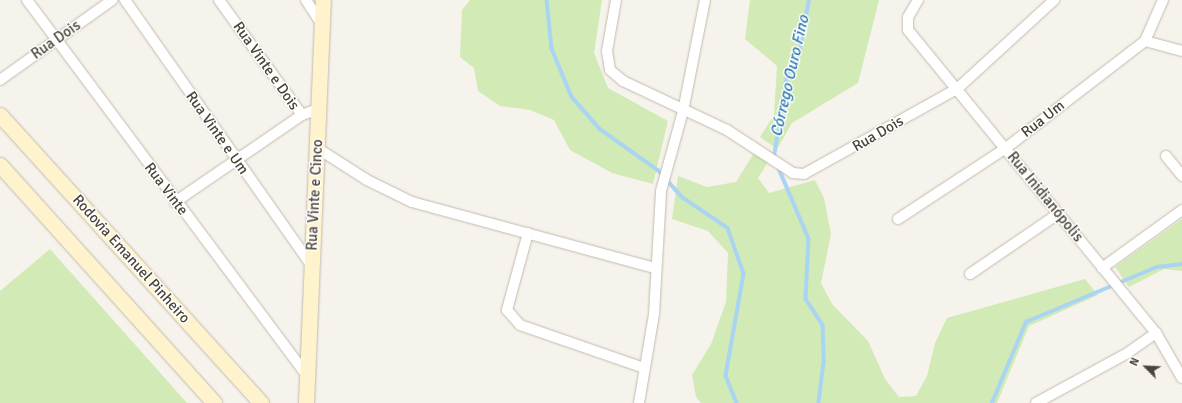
<!DOCTYPE html>
<html>
<head>
<meta charset="utf-8">
<style>
	body { margin:0 }
	#map { position:relative; width:1182px; height:403px; overflow:hidden; background:#f6f3ec; font-family:Signika,sans-serif }
	div>[style] { position:absolute }
	.green>* { inset:0; background:#d2eab5 }
	.stream>* { height:3.5px; margin:-1.75px; padding:0 1.75px; transform-origin:1.75px; border-radius:1.75px; background:#a9d4f2 }
	.roads { filter:drop-shadow(0 0 1px #c2bbae) drop-shadow(0 0 1px #c2bbae) }
	.street>* { height:10px; margin:-5px; padding:0 5px; transform-origin:5px; border-radius:5px; background:#fff }
	.secondary>* { height:15px; margin:-7.5px; padding:0 7.5px; transform-origin:7.5px; border-radius:7.5px; background:#fff3cd }
	span { translate:-50% -50%; white-space:nowrap; text-align:center; line-height:1.15; -webkit-text-stroke:3px #fff; paint-order:stroke }
	.street-label { font-size:15px; color:#4b4439 }
	.water-label { font-size:16px; color:#2e7ab2; font-style:italic }
	.north { position:absolute; left:1126px; top:347px; width:40px; height:40px; -webkit-text-stroke:3px #fff; paint-order:stroke; rotate:294deg; font-size:11px; font-weight:700; line-height:16px; text-align:center; color:#4b4439 }
	.north::after { content:''; display:block; margin:auto; width:14px; height:18px; background:#4b4439; clip-path:polygon(50% 0,100% 100%,50% 72%,0 100%) }
</style>
</head>
<body>
<div id="map">
	<div class="green">
		<i style="clip-path:polygon(470px 0,602px 0,594px 53px,608px 88px,668px 121px,653px 184px,612px 173px,570px 150px,554px 120px,530px 110px,500px 106px,478px 91px,474px 68px,460px 57px,462px 10px)"></i>
		<i style="clip-path:polygon(750px 0,879px 0,858px 83px,792px 123px,777px 149px,760px 137px,774px 115px,777px 66px,745px 39px)"></i>
		<i style="clip-path:polygon(754px 153px,768px 162px,758px 178px,769px 193px,815px 180px,824px 198px,831px 234px,821px 283px,832px 304px,868px 341px,885px 379px,899px 397px,916px 396px,927px 376px,935px 343px,947px 318px,1085px 279px,1098px 295px,1029px 326px,997px 403px,701px 403px,696px 397px,692px 375px,711px 344px,726px 302px,728px 253px,708px 231px,672px 219px,678px 176px,707px 187px,736px 182px)"></i>
		<i style="clip-path:polygon(1182px 219px,1182px 271px,1164px 269px,1129px 287px,1115px 267px)"></i>
		<i style="clip-path:polygon(50px 249px,187px 403px,0 403px,0 291px)"></i>
	</div>
	<div class="stream">
		<i style="left:547px;top:0;width:49px;rotate:84.2deg"></i>
		<i style="left:552px;top:49px;width:52px;rotate:67.4deg"></i>
		<i style="left:572px;top:97px;width:43px;rotate:48.8deg"></i>
		<i style="left:600px;top:129px;width:71px;rotate:35.3deg"></i>
		<i style="left:658px;top:170px;width:36px;rotate:48deg"></i>
		<i style="left:682px;top:197px;width:55px;rotate:34deg"></i>
		<i style="left:728px;top:228px;width:49px;rotate:70.8deg"></i>
		<i style="left:744px;top:274px;width:104px;rotate:100deg"></i>
		<i style="left:726px;top:376px;width:29px;rotate:68deg"></i>
		<i style="left:774px;top:157px;width:83px;rotate:-81deg"></i>
		<i style="left:787px;top:75px;width:29px;rotate:-63deg"></i>
		<i style="left:800px;top:49px;width:50px;rotate:-79.6deg"></i>
		<i style="left:778px;top:166px;width:79px;rotate:67deg"></i>
		<i style="left:809px;top:239px;width:60px;rotate:92.9deg"></i>
		<i style="left:806px;top:299px;width:31px;rotate:57deg"></i>
		<i style="left:823px;top:325px;width:37px;rotate:88deg"></i>
		<i style="left:824px;top:362px;width:41px;rotate:97deg"></i>
		<i style="left:992px;top:403px;width:88px;rotate:-67.2deg"></i>
		<i style="left:1026px;top:322px;width:142px;rotate:-22.8deg"></i>
		<i style="left:1157px;top:267px;width:25px;rotate:-7deg"></i>
	</div>
	<div class="roads">
		<div class="street">
			<i style="left:27px;top:0;width:468px;rotate:53.3deg"></i>
			<i style="left:125px;top:0;width:324px;rotate:54.9deg"></i>
			<i style="left:219px;top:0;width:142px;rotate:54.2deg"></i>
			<i style="left:302px;top:115px;width:19px;rotate:-21deg"></i>
			<i style="left:306px;top:0;width:30px;rotate:57deg"></i>
			<i style="left:616px;top:0;width:52px;rotate:100deg"></i>
			<i style="left:607px;top:51px;width:19px;rotate:81deg"></i>
			<i style="left:610px;top:70px;width:17px;rotate:40deg"></i>
			<i style="left:623px;top:81px;width:115px;rotate:25.2deg"></i>
			<i style="left:727px;top:130px;width:79px;rotate:33.1deg"></i>
			<i style="left:793px;top:173px;width:11px;rotate:5deg"></i>
			<i style="left:804px;top:174px;width:175px;rotate:-29.1deg"></i>
			<i style="left:957px;top:89px;width:132px;rotate:-42.5deg"></i>
			<i style="left:918px;top:0;width:20px;rotate:120deg"></i>
			<i style="left:908px;top:17px;width:13px;rotate:90deg"></i>
			<i style="left:908px;top:30px;width:392px;rotate:50.7deg"></i>
			<i style="left:1156px;top:333px;width:52px;rotate:60deg"></i>
			<i style="left:1145px;top:41px;width:38px;rotate:15deg"></i>
			<i style="left:0;top:80px;width:138px;rotate:-35.5deg"></i>
			<i style="left:317px;top:148px;width:59px;rotate:32.6deg"></i>
			<i style="left:367px;top:180px;width:50px;rotate:26.1deg"></i>
			<i style="left:412px;top:202px;width:252px;rotate:15.2deg"></i>
			<i style="left:1166px;top:156px;width:26px;rotate:51deg"></i>
			<i style="left:175px;top:202px;width:154px;rotate:-34.4deg"></i>
			<i style="left:898px;top:219px;width:129px;rotate:-33.3deg"></i>
			<i style="left:1006px;top:148px;width:175px;rotate:-37.6deg"></i>
			<i style="left:1145px;top:41px;width:45px;rotate:-66.3deg"></i>
			<i style="left:528px;top:233px;width:80px;rotate:105.3deg"></i>
			<i style="left:507px;top:310px;width:20px;rotate:49deg"></i>
			<i style="left:520px;top:325px;width:131px;rotate:19.1deg"></i>
			<i style="left:1102px;top:268px;width:99px;rotate:-35.9deg"></i>
			<i style="left:970px;top:274px;width:107px;rotate:-34.3deg"></i>
			<i style="left:639px;top:403px;width:90px;rotate:-80.4deg"></i>
			<i style="left:654px;top:314px;width:123px;rotate:-86.7deg"></i>
			<i style="left:661px;top:191px;width:83px;rotate:-74.6deg"></i>
			<i style="left:683px;top:111px;width:113px;rotate:-78.8deg"></i>
			<i style="left:1036px;top:403px;width:102px;rotate:-28.6deg"></i>
			<i style="left:1126px;top:354px;width:37px;rotate:-35deg"></i>
		</div>
		<div class="secondary">
			<i style="left:0;top:115px;width:389px;rotate:47.8deg"></i>
			<i style="left:0;top:165px;width:320px;rotate:48deg"></i>
			<i style="left:306px;top:403px;width:403px;rotate:-87.6deg"></i>
		</div>
	</div>
	<div class="street-label">
		<span style="left:56px;top:40px;rotate:-35deg">Rua Dois</span>
		<span style="left:266px;top:66px;rotate:55deg">Rua Vinte e Dois</span>
		<span style="left:1043px;top:119px;rotate:-38deg">Rua Um</span>
		<span style="left:217px;top:133px;rotate:55deg">Rua Vinte e Um</span>
		<span style="left:878px;top:134px;rotate:-30deg">Rua Dois</span>
		<span style="left:166px;top:189px;rotate:53deg">Rua Vinte</span>
		<span style="left:315px;top:195px;rotate:-87deg">Rua Vinte e Cinco</span>
		<span style="left:1045px;top:197px;rotate:51deg">Rua Inidianópolis</span>
		<span style="left:131px;top:259px;rotate:48deg">Rodovia Emanuel Pinheiro</span>
	</div>
	<div class="water-label">
		<span style="left:790px;top:76px;rotate:-77deg">Córrego Ouro Fino</span>
	</div>
	<div class="north">N</div>
</div>
</body>
</html>
